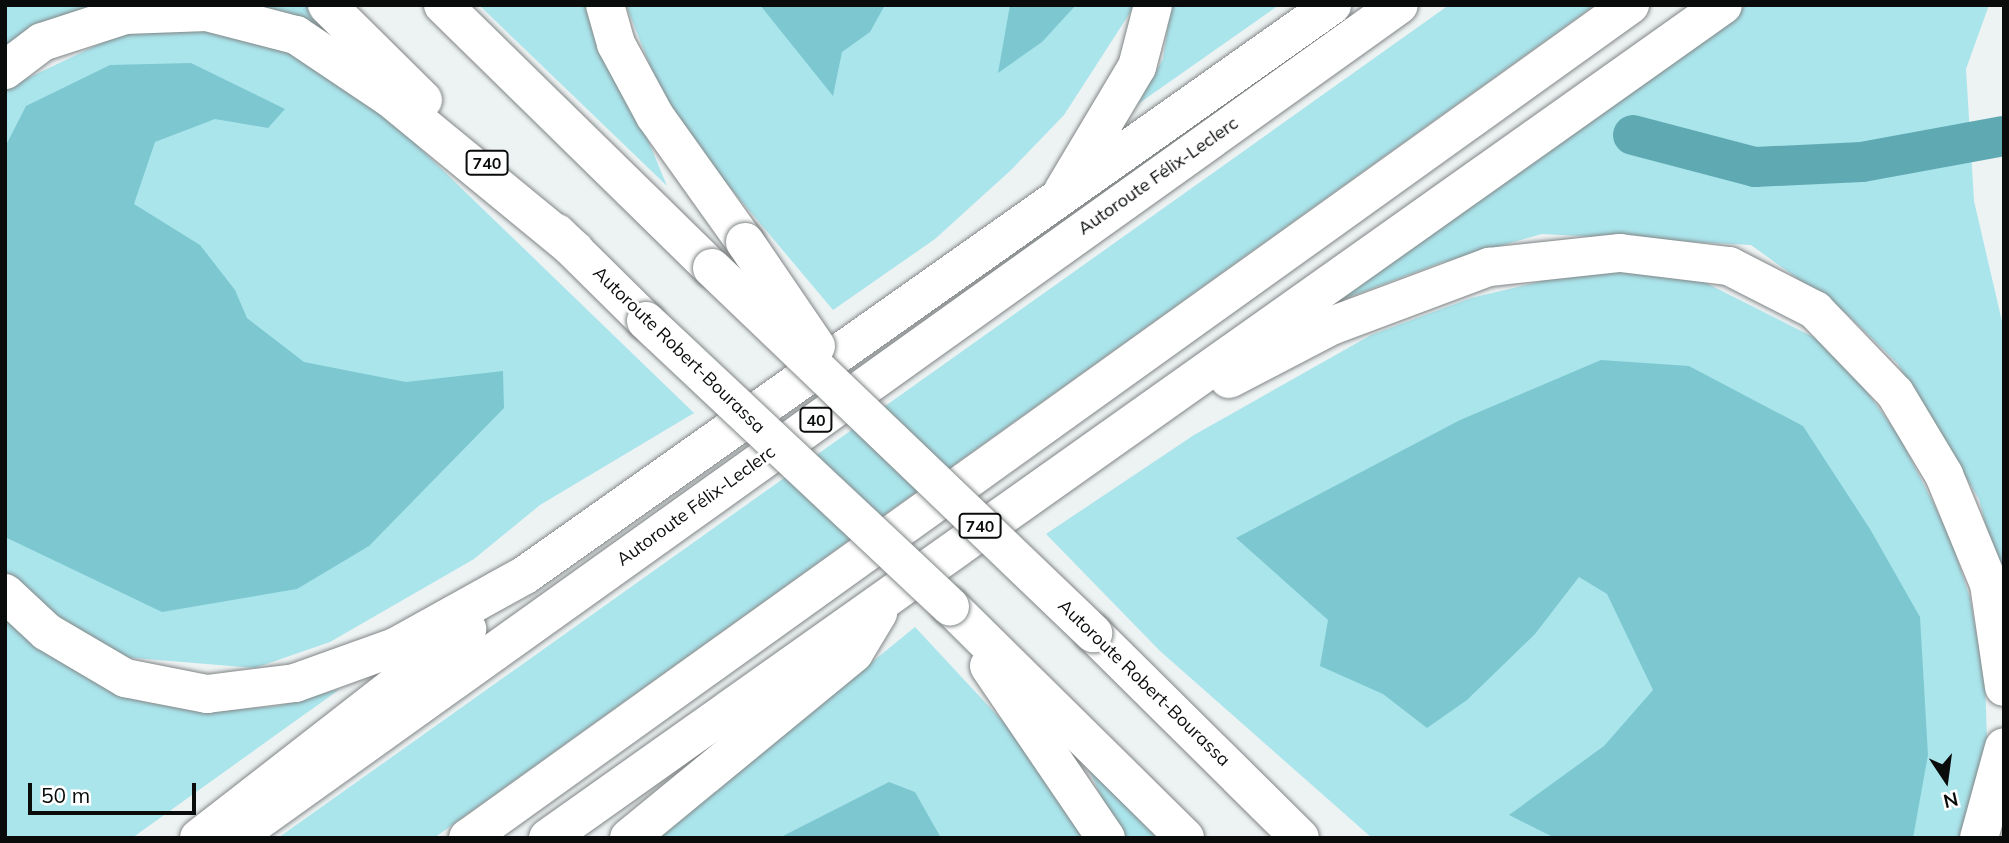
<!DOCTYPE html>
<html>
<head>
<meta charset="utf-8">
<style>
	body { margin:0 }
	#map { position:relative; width:2009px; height:843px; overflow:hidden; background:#edf2f3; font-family:Mulish,sans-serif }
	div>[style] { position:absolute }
	.green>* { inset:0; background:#aae5ec }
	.forest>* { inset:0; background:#7dc8d0 }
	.river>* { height:40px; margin:-20px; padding:0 20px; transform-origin:20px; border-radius:20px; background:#5faab2 }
	.roads { filter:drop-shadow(0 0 2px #818586) drop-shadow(0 0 2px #818586) }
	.motorway>* { height:38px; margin:-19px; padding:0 19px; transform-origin:19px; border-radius:19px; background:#fff }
	.bridges { filter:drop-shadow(0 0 2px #818586) drop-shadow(0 0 2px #818586) }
	.motorway-bridge>* { height:38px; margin:-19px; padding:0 19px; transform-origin:19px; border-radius:19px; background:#fff }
	span { translate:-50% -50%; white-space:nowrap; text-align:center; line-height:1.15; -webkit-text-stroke:6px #fff; paint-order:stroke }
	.shield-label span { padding:2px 5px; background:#fff; border:2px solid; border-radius:5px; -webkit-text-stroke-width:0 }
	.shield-label { font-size:16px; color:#0a0c0c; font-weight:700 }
	.street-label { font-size:18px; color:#0a0c0c }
	.frame { position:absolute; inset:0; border:7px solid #0a0c0c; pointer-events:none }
	.north { position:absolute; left:1911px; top:745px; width:70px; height:70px; -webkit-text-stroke:5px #fff; paint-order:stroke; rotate:167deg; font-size:19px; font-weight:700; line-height:28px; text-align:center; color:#0a0c0c }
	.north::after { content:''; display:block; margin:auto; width:24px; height:32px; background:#0a0c0c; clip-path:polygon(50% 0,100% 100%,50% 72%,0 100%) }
	.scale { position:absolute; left:28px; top:783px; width:168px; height:32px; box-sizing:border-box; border:4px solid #0a0c0c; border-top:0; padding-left:9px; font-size:21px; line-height:24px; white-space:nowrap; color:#0a0c0c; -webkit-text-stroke:5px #fff; paint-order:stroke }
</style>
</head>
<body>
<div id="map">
	<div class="green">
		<i style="clip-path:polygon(5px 5px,108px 5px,5px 50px)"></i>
		<i style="clip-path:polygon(254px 5px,311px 5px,367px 59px)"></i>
		<i style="clip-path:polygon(479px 5px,592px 5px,667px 186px)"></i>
		<i style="clip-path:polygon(626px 5px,1135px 5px,1064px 115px,1011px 170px,935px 239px,833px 310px,717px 172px,660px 91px)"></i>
		<i style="clip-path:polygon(1171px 5px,1279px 5px,1138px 104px,1163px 59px)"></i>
		<i style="clip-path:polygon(1449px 5px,1595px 5px,434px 838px,278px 838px)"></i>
		<i style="clip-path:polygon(1747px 5px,1989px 5px,1966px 69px,1974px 201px,2004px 330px,2004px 595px,1979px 499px,1897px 363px,1848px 315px,1751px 245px,1542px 234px,1440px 263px,1333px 303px)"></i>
		<i style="clip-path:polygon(201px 24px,299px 56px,396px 125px,694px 413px,540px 505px,474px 559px,330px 642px,255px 668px,122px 657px,60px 629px,5px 574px,5px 89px,118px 35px)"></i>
		<i style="clip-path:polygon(1629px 271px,1700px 280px,1817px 339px,1856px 377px,1899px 436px,1949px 534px,1970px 598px,1985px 683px,1987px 737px,1978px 798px,1961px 838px,1372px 838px,1160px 651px,1046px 534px,1194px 435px,1371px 335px,1471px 298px,1555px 278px)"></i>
		<i style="clip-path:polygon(5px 615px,74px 668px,144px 702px,204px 712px,277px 706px,340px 689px,132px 838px,5px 838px)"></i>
		<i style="clip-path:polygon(915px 627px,1009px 728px,1083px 838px,656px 838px)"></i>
		<i style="clip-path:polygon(1088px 768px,1157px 838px,1121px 838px)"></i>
	</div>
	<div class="forest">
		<i style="clip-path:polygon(760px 5px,885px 5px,870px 32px,842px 52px,833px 96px)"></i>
		<i style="clip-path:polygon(1010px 5px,1076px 5px,1042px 42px,998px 73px)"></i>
		<i style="clip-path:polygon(191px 63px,285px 109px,268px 128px,215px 119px,155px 142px,134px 204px,200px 245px,235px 290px,247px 318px,304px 362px,406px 382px,503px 371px,504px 408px,369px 546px,297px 589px,162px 612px,5px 537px,5px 147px,26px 106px,110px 65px)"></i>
		<i style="clip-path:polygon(1601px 360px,1689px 366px,1803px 426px,1870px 529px,1920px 617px,1928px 755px,1913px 838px,1555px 838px,1509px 815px,1604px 746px,1653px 690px,1607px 594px,1579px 577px,1535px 634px,1467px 700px,1427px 728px,1383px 694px,1320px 666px,1328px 620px,1236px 538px,1460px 420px)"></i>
		<i style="clip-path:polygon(889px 782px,915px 792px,941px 838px,779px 838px)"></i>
	</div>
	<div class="river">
		<i style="left:1633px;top:135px;width:126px;rotate:14.7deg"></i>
		<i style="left:1755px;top:167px;width:107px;rotate:-2.7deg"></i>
		<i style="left:1862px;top:162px;width:144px;rotate:-10.4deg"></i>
	</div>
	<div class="roads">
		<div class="motorway">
			<i style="left:327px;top:5px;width:135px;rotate:44.7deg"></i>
			<i style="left:443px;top:5px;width:376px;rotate:44.4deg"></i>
			<i style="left:605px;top:5px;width:41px;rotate:74.2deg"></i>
			<i style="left:616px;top:44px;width:82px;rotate:61.6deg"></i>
			<i style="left:655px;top:116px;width:155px;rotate:54.5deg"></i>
			<i style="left:5px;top:70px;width:46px;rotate:-37.1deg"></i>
			<i style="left:42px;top:42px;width:87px;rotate:-18deg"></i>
			<i style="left:125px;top:15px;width:82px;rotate:-2.1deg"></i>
			<i style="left:207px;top:12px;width:92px;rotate:14.5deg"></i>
			<i style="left:296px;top:35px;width:113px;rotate:33.8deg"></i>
			<i style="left:390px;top:98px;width:239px;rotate:39.4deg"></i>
			<i style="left:1063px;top:191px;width:144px;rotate:-59.2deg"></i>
			<i style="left:1137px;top:67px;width:64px;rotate:-75.5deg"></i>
			<i style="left:557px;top:233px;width:125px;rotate:44.7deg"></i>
			<i style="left:1229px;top:379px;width:115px;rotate:-27.5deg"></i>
			<i style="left:1331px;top:326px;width:169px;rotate:-20.5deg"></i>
			<i style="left:1489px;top:267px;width:132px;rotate:-6.1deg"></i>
			<i style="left:1620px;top:253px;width:110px;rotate:6.8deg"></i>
			<i style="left:1729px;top:266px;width:97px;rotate:27.1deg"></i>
			<i style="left:1815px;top:310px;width:115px;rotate:46.1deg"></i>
			<i style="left:1895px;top:393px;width:96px;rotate:59.1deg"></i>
			<i style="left:1944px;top:475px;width:118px;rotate:67.6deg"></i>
			<i style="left:1989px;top:584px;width:104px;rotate:81.7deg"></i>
			<i style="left:5px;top:593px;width:57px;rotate:42.9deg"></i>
			<i style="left:47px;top:632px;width:91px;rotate:30.5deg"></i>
			<i style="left:125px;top:678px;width:84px;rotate:11deg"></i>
			<i style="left:207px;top:694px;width:89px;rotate:-7.1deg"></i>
			<i style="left:295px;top:683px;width:106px;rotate:-19.8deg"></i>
			<i style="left:395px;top:647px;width:149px;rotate:-29deg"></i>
			<i style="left:525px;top:575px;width:988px;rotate:-35.23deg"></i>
			<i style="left:950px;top:606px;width:330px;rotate:44.6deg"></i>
			<i style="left:1093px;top:633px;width:291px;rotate:44.7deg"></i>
			<i style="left:989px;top:666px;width:208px;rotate:55.8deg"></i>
			<i style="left:199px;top:838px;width:340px;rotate:-37.9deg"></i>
			<i style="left:234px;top:838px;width:1432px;rotate:-35.57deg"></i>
			<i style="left:468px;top:838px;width:1430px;rotate:-35.64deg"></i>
			<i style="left:548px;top:838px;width:1440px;rotate:-35.33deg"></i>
			<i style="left:629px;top:838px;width:291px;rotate:-39.4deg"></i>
			<i style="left:854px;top:653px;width:47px;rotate:-59deg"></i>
			<i style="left:1979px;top:838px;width:94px;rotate:-74.6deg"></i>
		</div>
	</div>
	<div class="bridges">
		<div class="motorway-bridge">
			<i style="left:745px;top:242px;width:126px;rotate:55.7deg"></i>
			<i style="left:712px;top:268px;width:528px;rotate:43.77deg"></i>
			<i style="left:646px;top:321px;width:417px;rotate:43.2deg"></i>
		</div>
	</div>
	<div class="shield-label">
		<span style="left:487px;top:163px">740</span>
		<span style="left:816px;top:420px">40</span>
		<span style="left:980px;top:526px">740</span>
	</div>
	<div class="street-label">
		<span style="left:1158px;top:176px;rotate:-35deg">Autoroute Félix-Leclerc</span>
		<span style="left:679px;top:350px;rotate:44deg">Autoroute Robert-Bourassa</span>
		<span style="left:696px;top:506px;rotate:-36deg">Autoroute Félix-Leclerc</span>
		<span style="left:1144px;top:683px;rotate:44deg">Autoroute Robert-Bourassa</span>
	</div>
	<div class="frame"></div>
	<div class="north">N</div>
	<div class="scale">50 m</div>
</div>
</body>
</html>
